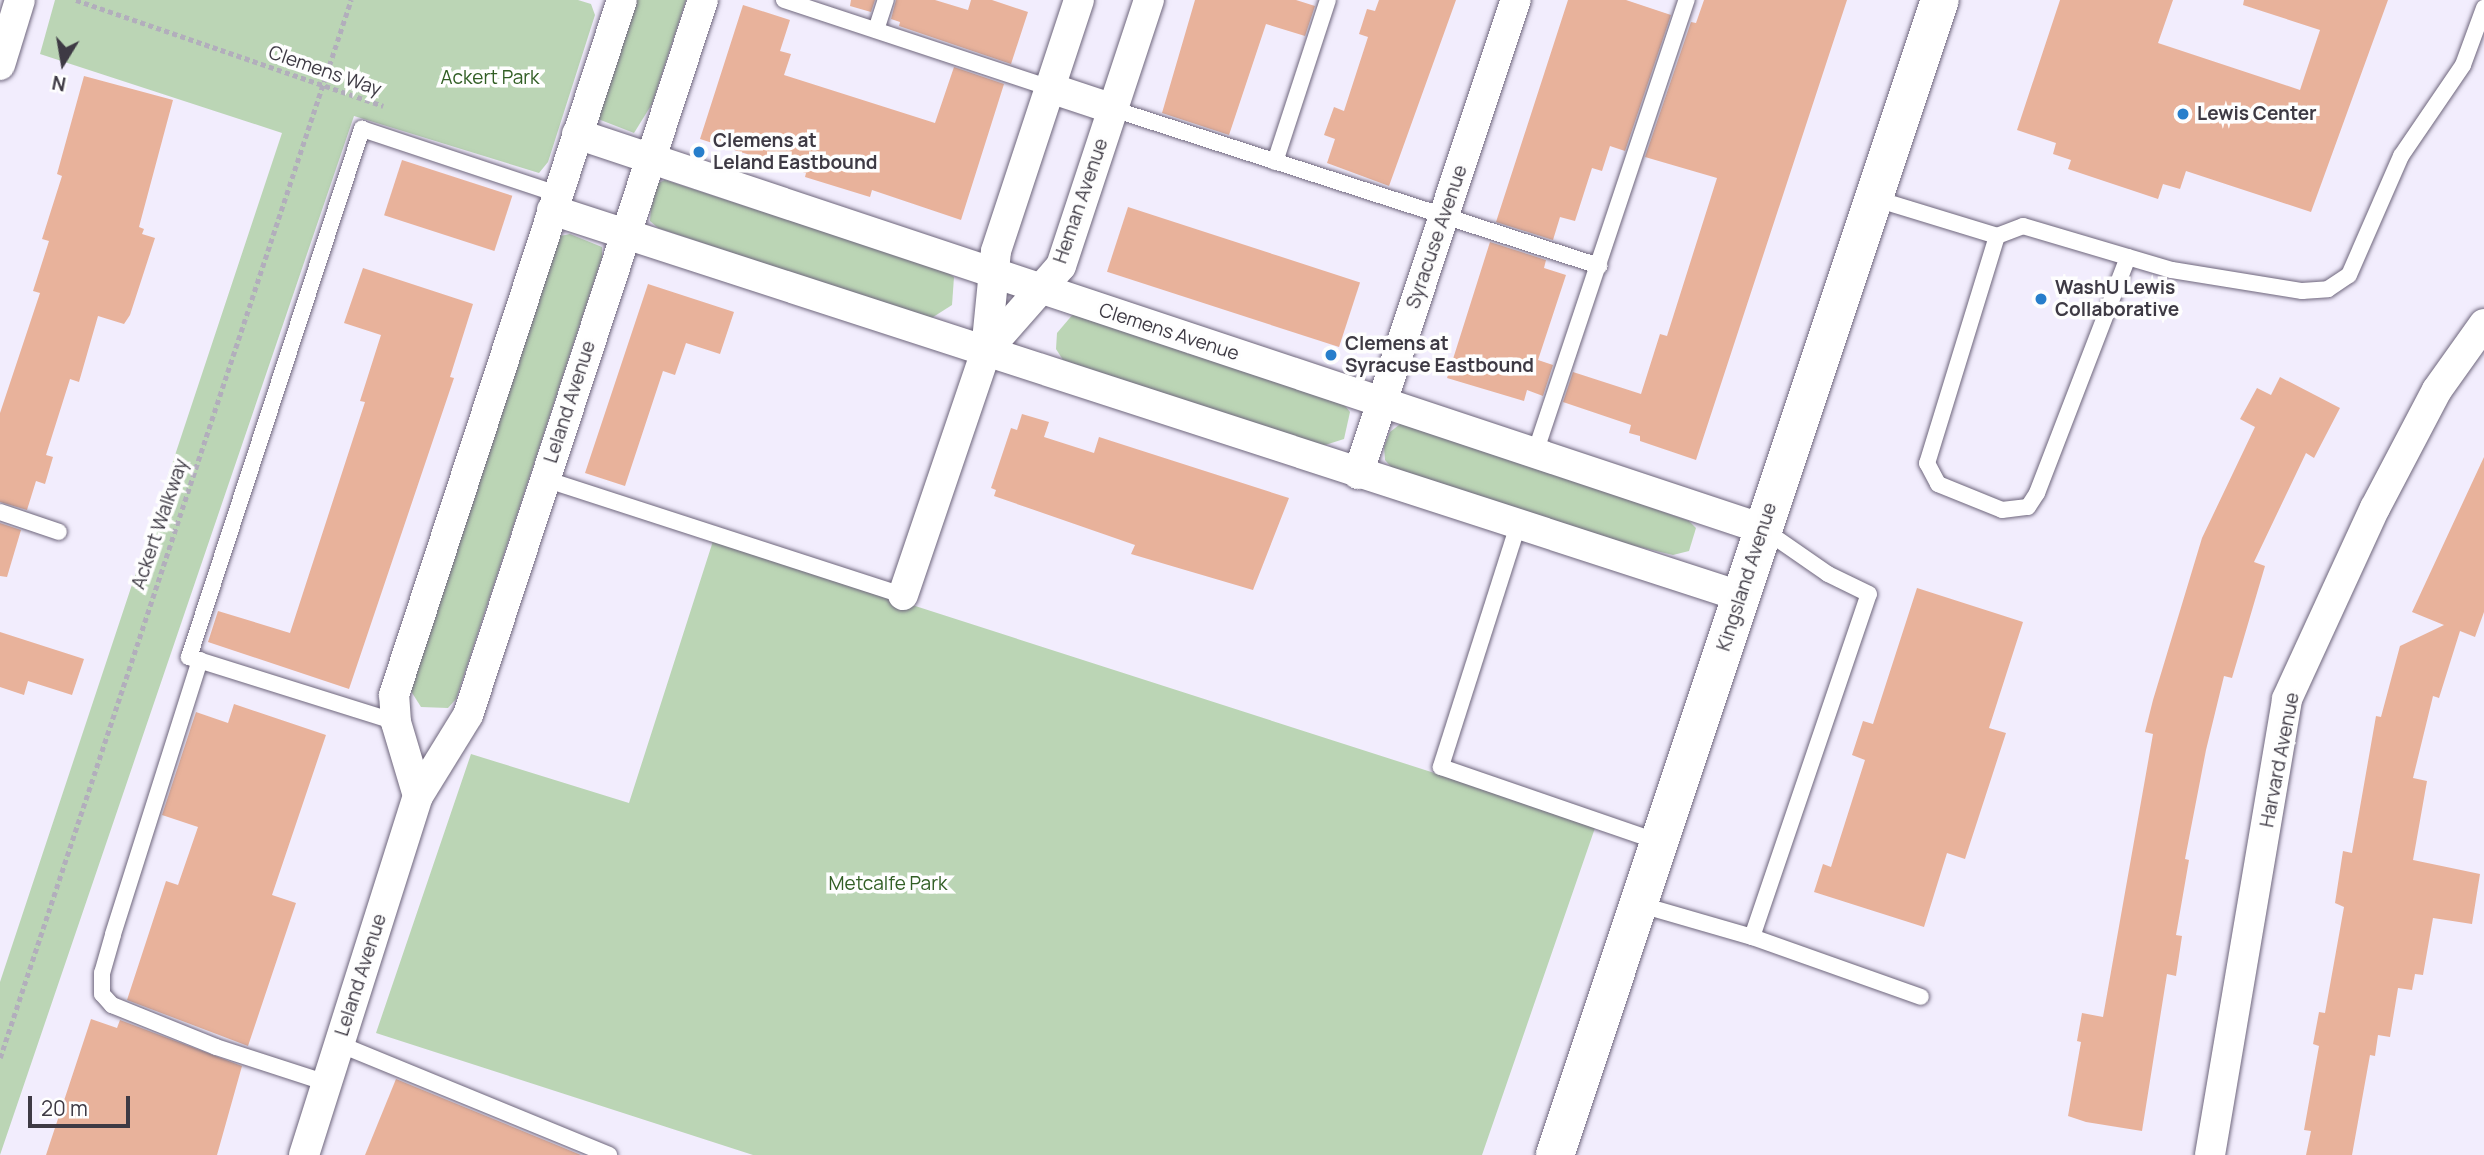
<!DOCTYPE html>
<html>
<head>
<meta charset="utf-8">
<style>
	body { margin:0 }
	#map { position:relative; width:2484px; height:1155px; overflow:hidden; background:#f2edfd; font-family:Manrope,sans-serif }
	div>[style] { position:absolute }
	.green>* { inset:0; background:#bbd5b5 }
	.building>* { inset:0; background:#e8b29b; transform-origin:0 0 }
	.path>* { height:4.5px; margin-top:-2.25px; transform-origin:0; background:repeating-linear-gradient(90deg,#b2aebc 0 5px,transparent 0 8.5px) }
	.roads { filter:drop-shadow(0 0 2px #6e667c) drop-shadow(0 0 2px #6e667c) }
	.lane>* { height:16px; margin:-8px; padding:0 8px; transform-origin:8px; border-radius:8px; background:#fff }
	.street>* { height:30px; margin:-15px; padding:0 15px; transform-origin:15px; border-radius:15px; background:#fff }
	.secondary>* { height:38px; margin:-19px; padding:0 19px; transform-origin:19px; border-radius:19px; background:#fff }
	.dots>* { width:19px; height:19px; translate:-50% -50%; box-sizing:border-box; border:4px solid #fefefe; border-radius:50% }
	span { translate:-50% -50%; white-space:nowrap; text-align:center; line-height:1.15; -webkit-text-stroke:7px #fefefe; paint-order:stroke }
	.street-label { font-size:19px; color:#3e3a44 }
	.park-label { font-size:19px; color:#315e24 }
	.poi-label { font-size:19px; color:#3e3a44; font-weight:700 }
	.left { translate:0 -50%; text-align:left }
	.north { position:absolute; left:28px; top:28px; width:70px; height:70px; -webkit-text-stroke:5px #fefefe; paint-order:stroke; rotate:191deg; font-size:19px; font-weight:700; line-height:28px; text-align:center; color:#3e3a44 }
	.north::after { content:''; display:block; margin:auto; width:24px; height:32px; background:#3e3a44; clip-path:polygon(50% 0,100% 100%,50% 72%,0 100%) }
	.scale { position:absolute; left:28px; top:1096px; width:102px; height:32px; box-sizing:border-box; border:4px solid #3e3a44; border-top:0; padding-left:9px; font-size:21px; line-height:24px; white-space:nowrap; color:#3e3a44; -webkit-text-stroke:5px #fefefe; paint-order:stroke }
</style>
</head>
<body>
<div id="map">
	<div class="green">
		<i style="clip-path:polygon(55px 0,578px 0,591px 4px,595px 15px,548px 162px,539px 173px,354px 116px,0 1155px,0 982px,282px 133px,40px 54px)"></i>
		<i style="clip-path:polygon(634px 0,686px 0,652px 104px,634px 133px,598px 119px)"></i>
		<i style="clip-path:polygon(665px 180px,945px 271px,954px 277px,952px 305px,930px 319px,658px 228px,650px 221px,651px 208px,658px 183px)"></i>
		<i style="clip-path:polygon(570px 234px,602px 247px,602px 257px,456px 699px,448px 708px,421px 707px,409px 688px,560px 236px)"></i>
		<i style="clip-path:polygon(1074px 313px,1342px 402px,1350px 412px,1344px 439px,1322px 446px,1063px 360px,1056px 349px,1057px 333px)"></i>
		<i style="clip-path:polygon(1404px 421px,1689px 521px,1696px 528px,1689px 551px,1673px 555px,1631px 545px,1392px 468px,1385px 460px,1384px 447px,1390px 432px)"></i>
		<i style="clip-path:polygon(713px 541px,1596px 825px,1482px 1155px,753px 1155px,376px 1033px,471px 754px,629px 803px)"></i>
	</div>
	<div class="building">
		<i style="clip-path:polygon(851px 0,875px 0,871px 12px,850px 6px)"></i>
		<i style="clip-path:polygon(896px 0,935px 0,968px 10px,971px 0,992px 0,1028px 12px,1011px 64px,899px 26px,900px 22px,891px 19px)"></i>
		<i style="clip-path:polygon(1195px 0,1296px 0,1315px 6px,1305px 36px,1266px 24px,1229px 135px,1162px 113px)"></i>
		<i style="clip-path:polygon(1379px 0,1456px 0,1389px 186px,1327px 163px,1335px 139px,1324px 135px,1334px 107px,1344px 111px,1368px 37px,1359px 34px,1367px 9px,1375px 11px)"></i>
		<i style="clip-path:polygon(1568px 0,1626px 0,1671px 15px,1625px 151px,1610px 146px,1602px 171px,1592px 168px,1575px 221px,1560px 217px,1553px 240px,1496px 222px)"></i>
		<i style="clip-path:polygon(1704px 0,1847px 0,1696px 460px,1640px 441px,1640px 436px,1629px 433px,1631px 425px,1563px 402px,1573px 372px,1641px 394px,1660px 334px,1667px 336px,1717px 178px,1645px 157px,1691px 22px,1696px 23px)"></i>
		<i style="clip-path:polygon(2060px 0,2173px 0,2158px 43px,2300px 90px,2320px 30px,2243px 5px,2244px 0,2388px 0,2311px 212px,2186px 171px,2180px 189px,2163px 184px,2158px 199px,2068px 169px,2071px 160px,2053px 154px,2056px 143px,2017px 130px)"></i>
		<i style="clip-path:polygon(743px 5px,790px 20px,780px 51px,791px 54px,784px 75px,935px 123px,954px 67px,1004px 84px,961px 220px,872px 190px,870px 197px,805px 177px,806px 173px,700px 139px)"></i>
		<i style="clip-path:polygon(84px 76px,173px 100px,139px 227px,144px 229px,142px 234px,155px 238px,130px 315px,124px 324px,98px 316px,79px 382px,70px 379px,46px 455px,53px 457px,45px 484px,36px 481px,27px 510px,0 502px,0 413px,40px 293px,33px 291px,49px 241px,42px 239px,62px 176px,57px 174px)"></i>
		<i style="left:402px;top:160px;width:116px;height:58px;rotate:18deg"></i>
		<i style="left:1128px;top:207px;width:244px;height:68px;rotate:18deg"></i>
		<i style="clip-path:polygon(1490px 242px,1546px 260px,1544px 268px,1566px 275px,1538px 360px,1553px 365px,1543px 396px,1527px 390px,1524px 401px,1447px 378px)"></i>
		<i style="clip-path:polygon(363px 268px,473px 304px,450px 377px,454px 378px,349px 689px,208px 642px,218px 611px,290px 633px,365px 402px,360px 401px,381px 335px,344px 323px)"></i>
		<i style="clip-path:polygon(648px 284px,734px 312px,720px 354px,686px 343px,675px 375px,663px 371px,625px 486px,585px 473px)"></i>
		<i style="clip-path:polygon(2280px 377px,2340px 408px,2314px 458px,2306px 453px,2254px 562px,2265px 566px,2232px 678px,2224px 676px,2206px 750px,2185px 859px,2189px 860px,2176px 935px,2182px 936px,2176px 976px,2167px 974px,2142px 1131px,2086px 1122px,2068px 1116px,2081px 1042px,2077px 1041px,2082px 1013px,2103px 1017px,2153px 734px,2145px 732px,2153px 700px,2202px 538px,2255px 427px,2240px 419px,2257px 388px,2271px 395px)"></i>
		<i style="clip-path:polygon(1022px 414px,1049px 422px,1044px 437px,1094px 453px,1099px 437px,1289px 498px,1253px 590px,1131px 554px,1135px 545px,994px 496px,996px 490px,991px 488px,1011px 428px,1017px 430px)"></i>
		<i style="clip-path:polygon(2484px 457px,2484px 612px,2475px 637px,2460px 631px,2439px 698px,2433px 696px,2413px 778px,2427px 781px,2413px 860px,2480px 874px,2472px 924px,2433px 918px,2423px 975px,2415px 974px,2412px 990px,2398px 988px,2390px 1037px,2378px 1035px,2375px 1056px,2370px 1055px,2352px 1155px,2306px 1155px,2311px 1131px,2304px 1130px,2319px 1046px,2313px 1044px,2319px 1012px,2325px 1013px,2344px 907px,2335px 903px,2343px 851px,2352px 853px,2376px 716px,2381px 717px,2400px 646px,2444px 625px,2412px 612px)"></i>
		<i style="clip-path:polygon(0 523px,21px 530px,7px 577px,0 576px)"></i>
		<i style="clip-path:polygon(1917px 588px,2023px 622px,1989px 728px,2006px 733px,1965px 859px,1947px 853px,1924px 927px,1814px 892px,1823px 864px,1831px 867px,1865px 760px,1852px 755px,1863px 721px,1873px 724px)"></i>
		<i style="clip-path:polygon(0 632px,84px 659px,72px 695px,28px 681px,24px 695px,0 687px)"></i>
		<i style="clip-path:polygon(234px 704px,326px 735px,272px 895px,296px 903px,248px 1046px,127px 1000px,166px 881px,178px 885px,198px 827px,162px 815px,196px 712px,228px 723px)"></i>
		<i style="clip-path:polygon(91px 1019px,117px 1028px,120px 1020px,242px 1066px,217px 1155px,46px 1155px)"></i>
		<i style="clip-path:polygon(396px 1079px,581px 1155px,365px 1155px)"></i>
	</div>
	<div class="path">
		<i style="left:76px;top:0;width:325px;rotate:19deg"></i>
		<i style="left:0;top:1058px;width:1115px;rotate:-71.65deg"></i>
	</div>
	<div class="roads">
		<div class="lane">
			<i style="left:784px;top:0;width:280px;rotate:18.3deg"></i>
			<i style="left:876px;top:30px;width:32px;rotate:-72deg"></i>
			<i style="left:1113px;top:109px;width:511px;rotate:17.9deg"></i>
			<i style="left:1275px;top:162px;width:170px;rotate:-71.9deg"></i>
			<i style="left:1873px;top:198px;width:130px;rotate:17deg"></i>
			<i style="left:1997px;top:236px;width:28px;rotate:-21deg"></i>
			<i style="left:2023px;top:226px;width:155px;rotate:16.5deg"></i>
			<i style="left:2172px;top:270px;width:132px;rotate:9.2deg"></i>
			<i style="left:2302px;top:291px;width:26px;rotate:-4deg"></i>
			<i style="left:2328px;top:289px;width:25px;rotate:-34deg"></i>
			<i style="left:2349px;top:275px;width:130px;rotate:-66.4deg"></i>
			<i style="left:2401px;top:156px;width:110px;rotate:-55.7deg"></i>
			<i style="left:2463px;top:65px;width:61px;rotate:-69.8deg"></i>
			<i style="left:1997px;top:236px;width:238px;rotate:107.1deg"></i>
			<i style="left:1927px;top:463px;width:24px;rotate:62deg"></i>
			<i style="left:1938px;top:484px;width:69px;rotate:22.1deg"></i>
			<i style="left:2002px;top:510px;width:26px;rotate:-7deg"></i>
			<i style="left:2028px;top:507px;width:17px;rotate:-57deg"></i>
			<i style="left:2037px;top:493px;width:253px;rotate:-68.9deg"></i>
			<i style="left:1535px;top:453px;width:478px;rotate:-71.5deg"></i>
			<i style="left:545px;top:479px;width:376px;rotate:18deg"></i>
			<i style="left:0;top:512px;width:62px;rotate:18.7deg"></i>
			<i style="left:1518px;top:525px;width:254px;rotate:107.7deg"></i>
			<i style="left:1441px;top:767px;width:231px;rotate:19deg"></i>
			<i style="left:200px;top:660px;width:288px;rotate:107.6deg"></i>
			<i style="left:113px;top:935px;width:40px;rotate:106deg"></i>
			<i style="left:102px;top:973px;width:21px;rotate:90deg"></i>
			<i style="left:102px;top:994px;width:15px;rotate:48deg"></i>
			<i style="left:112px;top:1005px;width:112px;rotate:22deg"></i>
			<i style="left:216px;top:1047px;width:117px;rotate:18deg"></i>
			<i style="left:396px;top:722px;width:217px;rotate:-162.6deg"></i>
			<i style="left:189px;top:657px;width:556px;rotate:-71.86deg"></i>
			<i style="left:362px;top:129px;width:206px;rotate:18.4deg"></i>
			<i style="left:1638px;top:904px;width:119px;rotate:16.1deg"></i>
			<i style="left:1752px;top:937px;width:362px;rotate:-71.2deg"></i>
			<i style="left:1869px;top:594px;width:46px;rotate:-154deg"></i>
			<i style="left:1828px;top:574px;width:79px;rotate:-145.3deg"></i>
			<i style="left:1752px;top:937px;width:179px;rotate:19.5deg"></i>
			<i style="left:339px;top:1044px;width:292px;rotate:22.3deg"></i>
		</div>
		<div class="street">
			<i style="left:0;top:65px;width:68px;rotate:-72.9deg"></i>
			<i style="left:1050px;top:88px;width:66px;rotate:18.4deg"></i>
			<i style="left:577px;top:134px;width:1250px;rotate:18.42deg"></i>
			<i style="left:552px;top:210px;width:1249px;rotate:18deg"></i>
			<i style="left:986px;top:351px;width:113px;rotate:-48.6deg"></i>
			<i style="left:1061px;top:266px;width:280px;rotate:-71.7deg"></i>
			<i style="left:1358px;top:474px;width:500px;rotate:-71.6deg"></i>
			<i style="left:903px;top:595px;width:258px;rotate:-71.2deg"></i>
			<i style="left:986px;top:351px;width:100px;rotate:-84.3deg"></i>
			<i style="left:996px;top:251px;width:264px;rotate:-71.7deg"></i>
			<i style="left:418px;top:796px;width:77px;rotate:-106.6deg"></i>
			<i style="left:396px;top:722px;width:27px;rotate:-94deg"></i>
			<i style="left:394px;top:695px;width:731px;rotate:-71.84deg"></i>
			<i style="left:304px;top:1155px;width:377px;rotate:-72.4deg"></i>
			<i style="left:418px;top:796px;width:95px;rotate:-58.3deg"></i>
			<i style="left:468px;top:715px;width:753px;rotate:-71.81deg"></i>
			<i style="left:2210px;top:1155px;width:462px;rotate:-80.4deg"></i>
			<i style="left:2287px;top:699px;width:210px;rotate:-65.3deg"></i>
			<i style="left:2375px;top:508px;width:133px;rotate:-62.3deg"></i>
			<i style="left:2437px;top:390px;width:81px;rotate:-54.5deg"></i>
		</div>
		<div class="secondary">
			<i style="left:1555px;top:1155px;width:1217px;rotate:-71.57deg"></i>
		</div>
	</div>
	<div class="dots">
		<i style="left:2183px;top:114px;background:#277ecb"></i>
		<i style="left:699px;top:152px;background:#277ecb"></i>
		<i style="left:2041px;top:299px;background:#277ecb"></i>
		<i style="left:1331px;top:355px;background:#277ecb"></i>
	</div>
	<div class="street-label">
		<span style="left:325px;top:71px;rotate:19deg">Clemens Way</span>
		<span style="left:1081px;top:201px;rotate:-71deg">Heman Avenue</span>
		<span style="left:1437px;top:237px;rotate:-71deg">Syracuse Avenue</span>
		<span style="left:1169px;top:332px;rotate:18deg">Clemens Avenue</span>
		<span style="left:570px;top:402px;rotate:-72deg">Leland Avenue</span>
		<span style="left:160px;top:524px;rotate:-71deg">Ackert Walkway</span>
		<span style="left:1747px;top:577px;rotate:-72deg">Kingsland Avenue</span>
		<span style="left:2280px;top:760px;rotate:-79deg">Harvard Avenue</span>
		<span style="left:361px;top:975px;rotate:-72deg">Leland Avenue</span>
	</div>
	<div class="park-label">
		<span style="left:490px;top:78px">Ackert Park</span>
		<span style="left:888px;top:884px">Metcalfe Park</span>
	</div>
	<div class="poi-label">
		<span class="left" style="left:2197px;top:114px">Lewis Center</span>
		<span class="left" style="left:713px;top:152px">Clemens at<br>Leland Eastbound</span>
		<span class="left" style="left:2055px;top:299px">WashU Lewis<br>Collaborative</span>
		<span class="left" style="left:1345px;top:355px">Clemens at<br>Syracuse Eastbound</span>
	</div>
	<div class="north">N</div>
	<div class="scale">20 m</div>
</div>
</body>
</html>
